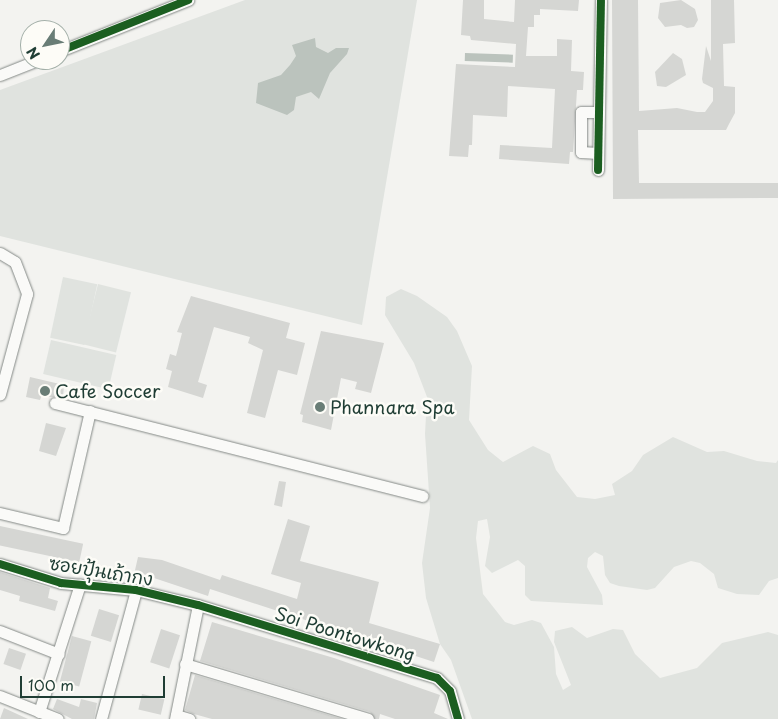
<!DOCTYPE html>
<html>
<head>
<meta charset="utf-8">
<style>
	body { margin:0 }
	#map { position:relative; width:778px; height:719px; overflow:hidden; background:#f3f3f0; font-family:"Playpen Sans","Playpen Sans Thai",sans-serif }
	div>[style] { position:absolute }
	.green>* { inset:0; background:#e0e3df; transform-origin:0 0 }
	.water>* { inset:0; background:#bbc3bd; transform-origin:0 0 }
	.building>* { inset:0; background:#d5d6d3; transform-origin:0 0 }
	.roads { filter:drop-shadow(0 0 1px #848986) drop-shadow(0 0 1px #848986) }
	.minor>* { height:11px; margin:-5.5px; padding:0 5.5px; transform-origin:5.5px; border-radius:5.5px; background:#fafaf8 }
	.cycleway>* { height:8px; margin:-4px; padding:0 4px; transform-origin:4px; border-radius:4px; background:#1b5e20 }
	.dots>* { width:14px; height:14px; translate:-50% -50%; box-sizing:border-box; border:2px solid #fdfcf7; border-radius:50% }
	span { translate:-50% -50%; white-space:nowrap; text-align:center; line-height:1.15; -webkit-text-stroke:5px #fdfcf7; paint-order:stroke }
	.poi-label { font-size:18px; color:#1f3d34 }
	.left { translate:0 -50%; text-align:left }
	.street-label { font-size:18px; color:#1f3d34 }
	.north { position:absolute; left:20px; top:20px; width:50px; height:50px; box-sizing:border-box; background:#fdfcf7; border:1px solid #a4b0a9; border-radius:50%; rotate:236deg; font-size:14px; font-weight:700; line-height:20px; text-align:center; color:#1f3d34 }
	.north::after { content:''; display:block; margin:auto; width:18px; height:22px; background:#697d76; clip-path:polygon(50% 0,100% 100%,50% 72%,0 100%) }
	.scale { position:absolute; left:20px; top:676px; width:145px; height:22px; box-sizing:border-box; border:2px solid #1f3d34; border-top:0; padding-left:6px; font-size:15px; line-height:18px; white-space:nowrap; color:#1f3d34; -webkit-text-stroke:4px #fdfcf7; paint-order:stroke }
</style>
</head>
<body>
<div id="map">
	<div class="green">
		<i style="clip-path:polygon(245px 0,417px 0,362px 325px,0 236px,0 90px)"></i>
		<i style="left:63px;top:277px;width:35px;height:62px;rotate:12deg"></i>
		<i style="left:98px;top:284px;width:34px;height:62px;rotate:14deg"></i>
		<i style="clip-path:polygon(401px 289px,417px 296px,447px 317px,457px 331px,472px 366px,469px 420px,488px 450px,503px 462px,533px 446px,550px 454px,556px 470px,577px 497px,595px 499px,615px 495px,612px 484px,632px 471px,643px 455px,673px 437px,707px 452px,724px 451px,757px 461px,776px 463px,778px 460px,778px 578px,769px 581px,759px 595px,737px 594px,718px 588px,714px 574px,700px 563px,691px 561px,674px 567px,655px 588px,647px 590px,619px 586px,610px 583px,605px 575px,603px 556px,595px 552px,588px 558px,587px 567px,602px 595px,603px 605px,531px 601px,525px 595px,525px 566px,518px 560px,492px 573px,485px 566px,490px 537px,487px 519px,478px 521px,476px 538px,483px 594px,505px 622px,514px 625px,532px 620px,541px 623px,554px 647px,556px 674px,563px 690px,571px 685px,554px 642px,555px 631px,572px 627px,587px 638px,613px 629px,623px 630px,635px 654px,660px 678px,697px 668px,722px 643px,768px 632px,778px 635px,778px 719px,472px 719px,451px 660px,440px 644px,426px 598px,422px 563px,430px 508px,425px 434px,427px 397px,414px 363px,385px 315px,386px 297px)"></i>
		<i style="left:51px;top:340px;width:67px;height:35px;rotate:13deg"></i>
	</div>
	<div class="water">
		<i style="clip-path:polygon(315px 38px,316px 47px,328px 53px,336px 48px,349px 48px,347px 54px,330px 73px,319px 99px,311px 92px,296px 97px,294px 110px,287px 115px,256px 103px,258px 83px,281px 75px,290px 65px,296px 56px,292px 45px)"></i>
		<i style="left:465px;top:53px;width:48px;height:8px;rotate:2deg"></i>
	</div>
	<div class="building">
		<i style="clip-path:polygon(463px 0,484px 0,484px 19px,514px 22px,515px 0,579px 0,578px 11px,540px 9px,540px 15px,534px 15px,534px 27px,528px 27px,526px 56px,557px 56px,557px 39px,572px 40px,571px 71px,584px 72px,583px 90px,577px 90px,573px 152px,570px 152px,569px 164px,499px 159px,500px 145px,552px 148px,555px 89px,508px 86px,507px 117px,473px 115px,472px 145px,469px 145px,468px 157px,449px 156px,456px 64px,515px 67px,516px 44px,471px 40px,470px 36px,461px 35px)"></i>
		<i style="clip-path:polygon(612px 0,638px 0,639px 111px,677px 108px,697px 112px,705px 112px,713px 101px,713px 88px,703px 83px,702px 79px,706px 46px,711px 61px,711px 0,734px 0,735px 43px,723px 44px,724px 86px,735px 87px,735px 113px,729px 124px,726px 130px,638px 130px,639px 183px,778px 183px,778px 198px,613px 199px)"></i>
		<i style="clip-path:polygon(681px 0,695px 9px,698px 20px,694px 27px,687px 28px,681px 25px,665px 27px,658px 18px,660px 3px)"></i>
		<i style="clip-path:polygon(673px 53px,682px 59px,686px 75px,666px 87px,657px 86px,655px 72px)"></i>
		<i style="clip-path:polygon(191px 296px,290px 323px,286px 338px,305px 343px,297px 375px,278px 370px,265px 418px,247px 413px,263px 350px,248px 343px,250px 337px,214px 327px,198px 382px,207px 385px,203px 398px,168px 387px,172px 371px,166px 369px,170px 354px,176px 356px,182px 333px,177px 332px)"></i>
		<i style="clip-path:polygon(321px 331px,384px 343px,371px 393px,355px 389px,357px 382px,341px 378px,331px 430px,302px 422px,303px 415px,300px 414px)"></i>
		<i style="clip-path:polygon(30px 377px,64px 385px,63px 397px,41px 397px,40px 400px,26px 397px)"></i>
		<i style="clip-path:polygon(46px 423px,66px 428px,56px 456px,39px 451px)"></i>
		<i style="clip-path:polygon(279px 481px,286px 482px,282px 507px,274px 505px)"></i>
		<i style="clip-path:polygon(288px 519px,310px 526px,300px 561px,379px 582px,369px 623px,440px 644px,434px 662px,210px 589px,208px 596px,148px 576px,147px 582px,133px 579px,138px 557px,162px 560px,220px 580px,222px 575px,297px 599px,301px 583px,271px 574px)"></i>
		<i style="left:0;top:526px;width:85px;height:19px;rotate:12deg"></i>
		<i style="clip-path:polygon(0 572px,50px 588px,48px 598px,58px 601px,55px 611px,19px 601px,20px 596px,0 590px)"></i>
		<i style="left:99px;top:609px;width:21px;height:28px;rotate:17deg"></i>
		<i style="clip-path:polygon(212px 622px,334px 658px,440px 695px,434px 713px,448px 719px,395px 719px,380px 714px,379px 719px,375px 719px,370px 712px,200px 661px)"></i>
		<i style="left:161px;top:629px;width:20px;height:35px;rotate:18deg"></i>
		<i style="left:72px;top:636px;width:20px;height:47px;rotate:15deg"></i>
		<i style="left:9px;top:648px;width:18px;height:17px;rotate:19deg"></i>
		<i style="clip-path:polygon(195px 675px,342px 719px,212px 719px,194px 714px,185px 710px)"></i>
		<i style="left:142px;top:694px;width:23px;height:16px;rotate:13deg"></i>
		<i style="clip-path:polygon(57px 699px,79px 707px,81px 699px,97px 703px,94px 719px,72px 719px,53px 709px)"></i>
		<i style="clip-path:polygon(4px 708px,28px 719px,0 719px)"></i>
	</div>
	<div class="roads">
		<div class="minor">
			<i style="left:60px;top:51px;width:138px;rotate:-21.7deg"></i>
			<i style="left:0;top:75px;width:41px;rotate:-21.5deg"></i>
			<i style="left:598px;top:153px;width:17px;rotate:-177deg"></i>
			<i style="left:581px;top:152px;width:40px;rotate:-90deg"></i>
			<i style="left:581px;top:112px;width:18px"></i>
			<i style="left:598px;top:170px;width:170px;rotate:-89deg"></i>
			<i style="left:0;top:253px;width:17px;rotate:31deg"></i>
			<i style="left:15px;top:262px;width:34px;rotate:69deg"></i>
			<i style="left:27px;top:294px;width:104px;rotate:105.1deg"></i>
			<i style="left:55px;top:403px;width:379px;rotate:14.2deg"></i>
			<i style="left:0;top:513px;width:65px;rotate:13.4deg"></i>
			<i style="left:63px;top:528px;width:120px;rotate:-77deg"></i>
			<i style="left:0;top:564px;width:64px;rotate:17.3deg"></i>
			<i style="left:61px;top:583px;width:75px;rotate:5.3deg"></i>
			<i style="left:136px;top:590px;width:64px;rotate:13.6deg"></i>
			<i style="left:198px;top:605px;width:250px;rotate:17deg"></i>
			<i style="left:437px;top:678px;width:18px;rotate:45deg"></i>
			<i style="left:450px;top:691px;width:29px;rotate:74deg"></i>
			<i style="left:0;top:631px;width:63px;rotate:21.3deg"></i>
			<i style="left:185px;top:664px;width:191px;rotate:16.7deg"></i>
			<i style="left:0;top:696px;width:62px;rotate:21.6deg"></i>
			<i style="left:39px;top:712px;width:134px;rotate:-72.2deg"></i>
			<i style="left:176px;top:715px;width:14px;rotate:17deg"></i>
			<i style="left:101px;top:719px;width:134px;rotate:-74.8deg"></i>
			<i style="left:175px;top:719px;width:116px;rotate:-78.6deg"></i>
		</div>
	</div>
	<div class="cycleway">
		<i style="left:60px;top:51px;width:138px;rotate:-21.7deg"></i>
		<i style="left:598px;top:170px;width:170px;rotate:-89deg"></i>
		<i style="left:0;top:564px;width:64px;rotate:17.3deg"></i>
		<i style="left:61px;top:583px;width:75px;rotate:5.3deg"></i>
		<i style="left:136px;top:590px;width:64px;rotate:13.6deg"></i>
		<i style="left:198px;top:605px;width:250px;rotate:17deg"></i>
		<i style="left:437px;top:678px;width:18px;rotate:45deg"></i>
		<i style="left:450px;top:691px;width:29px;rotate:74deg"></i>
	</div>
	<div class="dots">
		<i style="left:45px;top:391px;background:#697d76"></i>
		<i style="left:320px;top:407px;background:#697d76"></i>
	</div>
	<div class="poi-label">
		<span class="left" style="left:55px;top:391px">Cafe Soccer</span>
		<span class="left" style="left:330px;top:407px">Phannara Spa</span>
	</div>
	<div class="street-label">
		<span style="left:101px;top:571px;rotate:9deg">ซอยปุ้นเถ้ากง</span>
		<span style="left:345px;top:634px;rotate:17deg">Soi Poontowkong</span>
	</div>
	<div class="north">N</div>
	<div class="scale">100 m</div>
</div>
</body>
</html>
